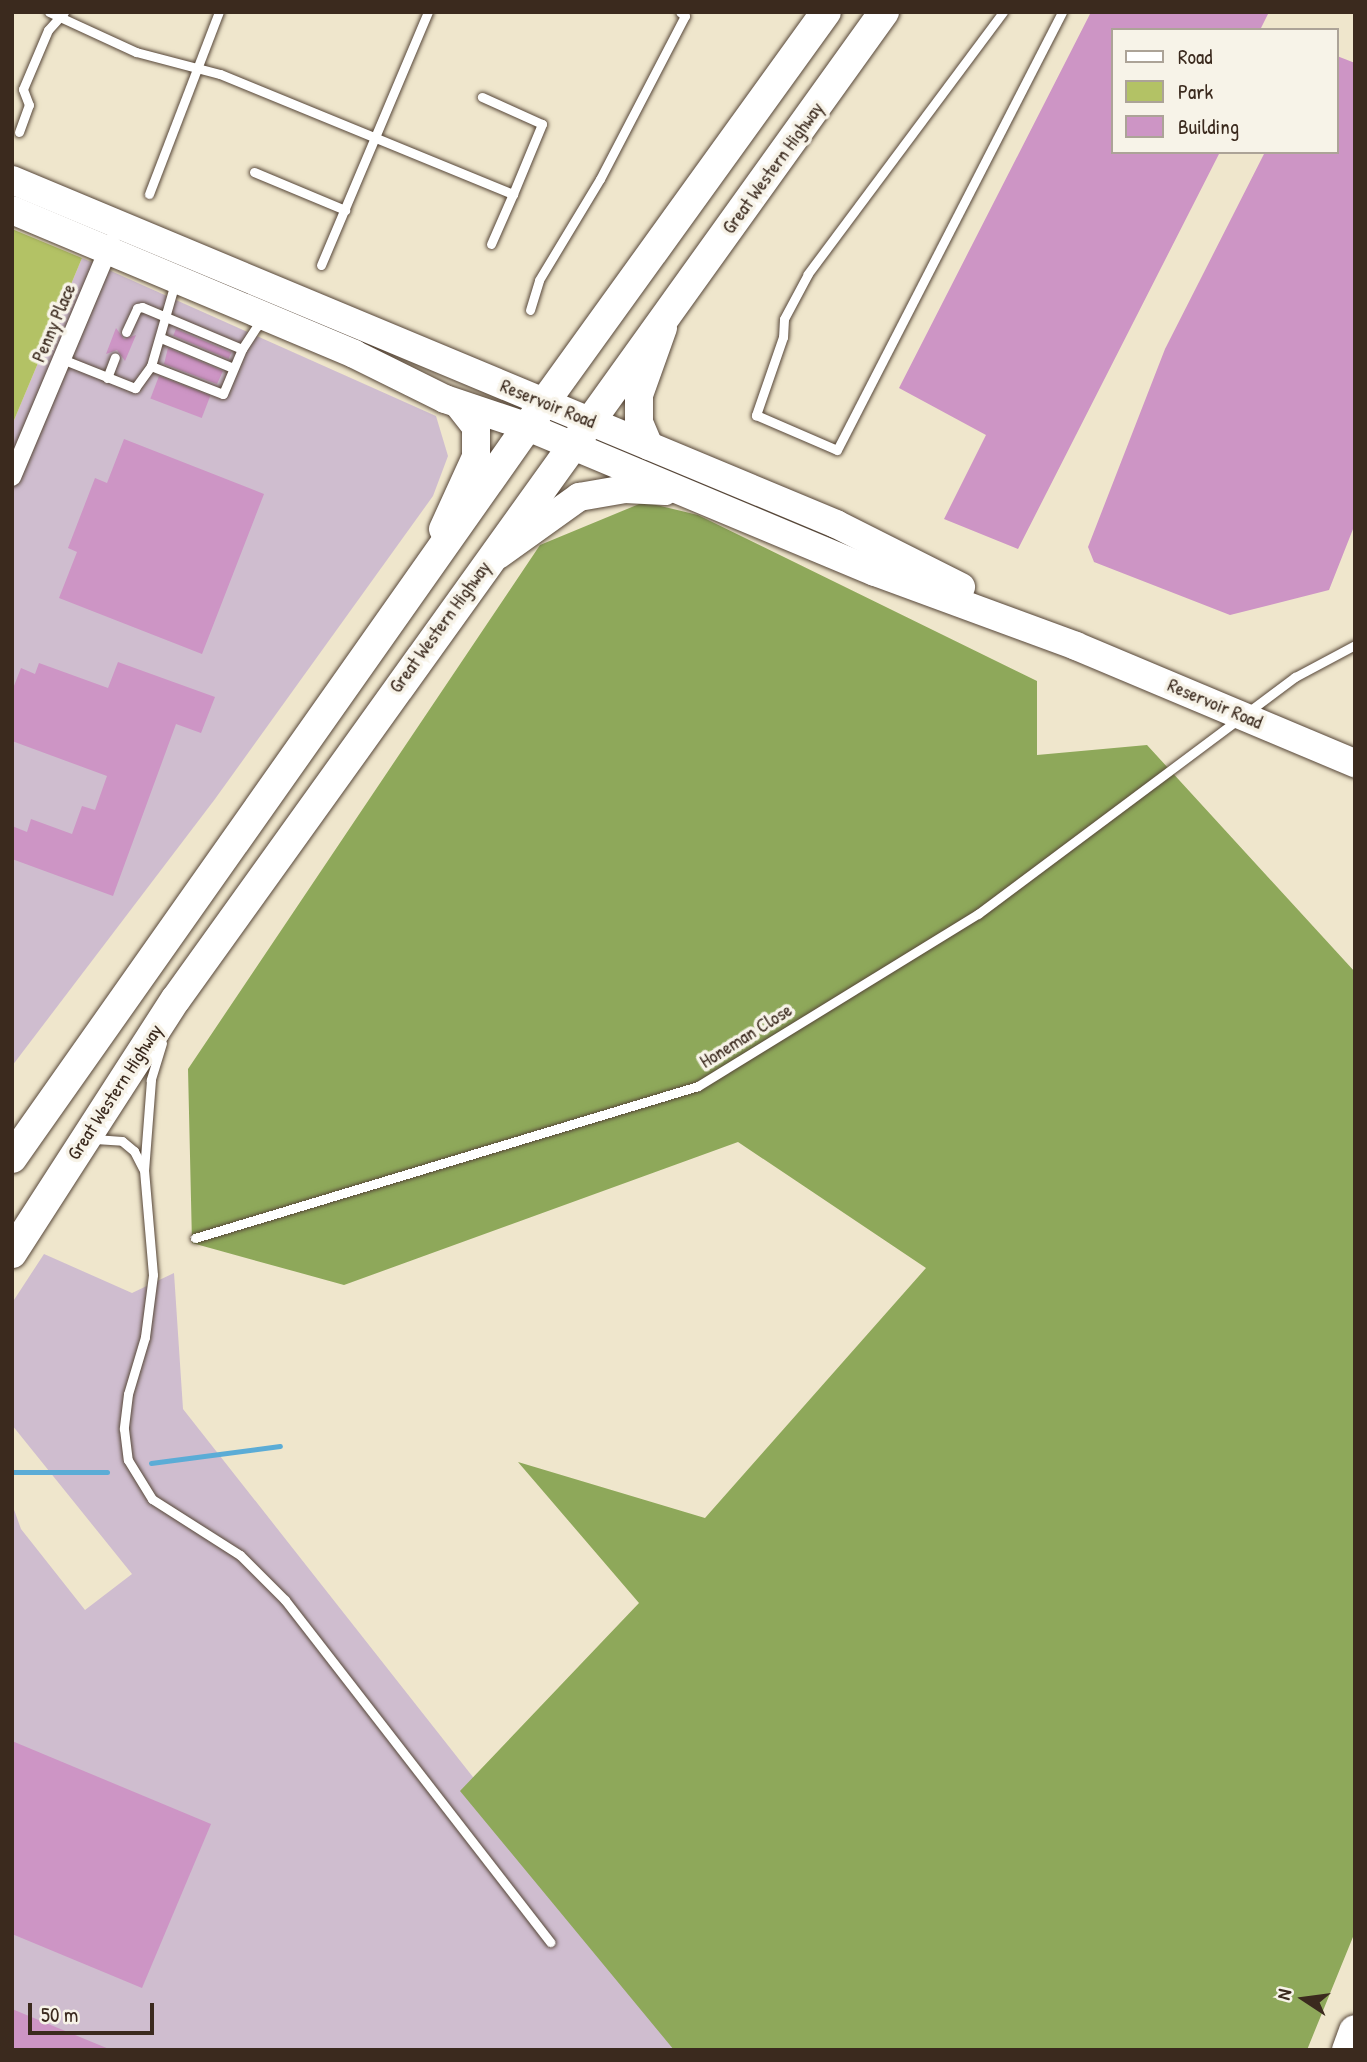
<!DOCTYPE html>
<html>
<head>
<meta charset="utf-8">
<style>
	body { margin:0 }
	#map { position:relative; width:1367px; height:2062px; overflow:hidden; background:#efe6cc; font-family:"Patrick Hand",sans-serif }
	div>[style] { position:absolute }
	.industrial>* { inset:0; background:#cfbdcf }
	.green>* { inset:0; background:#b3c265 }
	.forest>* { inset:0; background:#8ea85a }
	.stream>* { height:5px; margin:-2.5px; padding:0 2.5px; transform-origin:2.5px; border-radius:2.5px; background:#5bacd6 }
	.building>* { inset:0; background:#cd95c5; transform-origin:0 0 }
	.roads { filter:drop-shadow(0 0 2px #564638) drop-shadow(0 0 2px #564638) }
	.service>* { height:9px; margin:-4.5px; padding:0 4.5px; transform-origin:4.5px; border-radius:4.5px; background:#fff }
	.minor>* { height:18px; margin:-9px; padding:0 9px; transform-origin:9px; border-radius:9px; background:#fff }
	.primary>* { height:28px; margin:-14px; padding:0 14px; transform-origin:14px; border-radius:14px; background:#fff }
	.trunk>* { height:30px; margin:-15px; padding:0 15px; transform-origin:15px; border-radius:15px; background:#fff }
	.motorway>* { height:33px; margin:-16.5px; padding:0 16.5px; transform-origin:16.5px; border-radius:16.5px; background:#fff }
	span { translate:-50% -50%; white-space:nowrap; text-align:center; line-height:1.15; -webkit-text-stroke:7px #f7f3e8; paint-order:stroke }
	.street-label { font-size:19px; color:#3b2a1e }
	.frame { position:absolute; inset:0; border:14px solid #3b2a1e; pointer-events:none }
	.legend { position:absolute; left:1111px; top:28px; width:228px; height:126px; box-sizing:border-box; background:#f7f3e8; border:2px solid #aca397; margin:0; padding:9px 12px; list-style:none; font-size:21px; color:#3b2a1e }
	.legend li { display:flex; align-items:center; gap:14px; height:35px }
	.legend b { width:35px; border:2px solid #aca397 }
	.north { position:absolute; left:1269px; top:1964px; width:70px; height:70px; -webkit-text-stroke:5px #f7f3e8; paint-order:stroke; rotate:283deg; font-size:19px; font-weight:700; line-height:28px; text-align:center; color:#3b2a1e }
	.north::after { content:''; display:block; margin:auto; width:24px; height:32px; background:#3b2a1e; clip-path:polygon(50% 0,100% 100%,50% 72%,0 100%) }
	.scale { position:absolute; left:28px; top:2003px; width:126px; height:32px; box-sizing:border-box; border:4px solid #3b2a1e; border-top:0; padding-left:9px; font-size:21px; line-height:24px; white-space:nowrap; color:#3b2a1e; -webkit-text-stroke:5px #f7f3e8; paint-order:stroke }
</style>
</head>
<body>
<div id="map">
	<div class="industrial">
		<i style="clip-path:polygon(82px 258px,436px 416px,448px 456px,433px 496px,215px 799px,12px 1066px,12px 425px)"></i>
		<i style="clip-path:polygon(44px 1254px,132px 1293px,174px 1273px,183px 1409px,688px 2050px,12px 2050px,12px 1504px,21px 1529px,85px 1610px,132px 1574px,12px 1425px,12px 1303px)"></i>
	</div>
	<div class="green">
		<i style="clip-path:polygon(12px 229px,82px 258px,12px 425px)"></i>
	</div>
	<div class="forest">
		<i style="clip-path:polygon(644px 502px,698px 515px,1037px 681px,1037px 755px,1147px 745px,1355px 972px,1355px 1932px,1307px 2050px,674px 2050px,460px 1791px,639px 1603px,518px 1462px,705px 1518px,926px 1268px,738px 1142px,344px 1285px,192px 1243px,188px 1069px,540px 545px)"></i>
	</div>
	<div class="stream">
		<i style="left:151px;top:1463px;width:130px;rotate:-7.5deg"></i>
		<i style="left:12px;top:1472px;width:95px"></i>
	</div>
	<div class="building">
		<i style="clip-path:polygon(1091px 12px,1269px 12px,1260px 30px,1113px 30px,1113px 152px,1220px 152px,1018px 549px,944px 519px,986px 435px,899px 388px)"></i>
		<i style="clip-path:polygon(1337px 56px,1355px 63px,1355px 524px,1329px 590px,1230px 615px,1094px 562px,1088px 547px,1165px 349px,1265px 152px,1337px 152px)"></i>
		<i style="clip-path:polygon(116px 328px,124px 339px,136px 335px,125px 361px,117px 350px,106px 354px)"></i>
		<i style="left:176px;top:329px;width:60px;height:7px;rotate:23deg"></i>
		<i style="clip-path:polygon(168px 348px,223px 371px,217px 384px,164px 364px)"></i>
		<i style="left:159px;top:376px;width:55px;height:24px;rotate:21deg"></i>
		<i style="clip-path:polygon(124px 439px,264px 494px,202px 654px,59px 598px,77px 552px,68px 548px,95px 478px,107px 483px)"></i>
		<i style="clip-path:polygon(118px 662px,215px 697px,201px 733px,176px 724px,113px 896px,12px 859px,12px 826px,27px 832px,31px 819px,72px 834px,82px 806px,95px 810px,107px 776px,12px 741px,12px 691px,21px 668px,35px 674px,39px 663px,108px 688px)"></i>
		<i style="clip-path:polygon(12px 1741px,211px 1824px,142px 1988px,12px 1934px)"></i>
		<i style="clip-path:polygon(12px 2009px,109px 2049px,109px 2050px,12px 2050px)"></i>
	</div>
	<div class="roads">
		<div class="service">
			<i style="left:49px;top:12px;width:96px;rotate:24.7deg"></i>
			<i style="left:136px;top:52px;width:87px;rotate:14.7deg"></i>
			<i style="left:220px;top:74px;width:317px;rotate:22.3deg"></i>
			<i style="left:513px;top:194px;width:76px;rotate:-67.5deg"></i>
			<i style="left:542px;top:124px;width:66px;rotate:-155.8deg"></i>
			<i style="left:1003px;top:12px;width:327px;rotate:126.7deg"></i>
			<i style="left:808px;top:274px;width:51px;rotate:118.1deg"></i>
			<i style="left:784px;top:319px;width:18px;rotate:93deg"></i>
			<i style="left:783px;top:337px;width:83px;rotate:109.1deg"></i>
			<i style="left:756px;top:415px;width:88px;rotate:23.4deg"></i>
			<i style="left:837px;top:450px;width:492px;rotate:-62.8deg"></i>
			<i style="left:19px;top:132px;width:29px;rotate:-70deg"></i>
			<i style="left:29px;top:105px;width:17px;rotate:-111deg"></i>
			<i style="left:23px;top:89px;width:64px;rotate:-67deg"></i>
			<i style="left:48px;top:30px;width:24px;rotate:-48deg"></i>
			<i style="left:254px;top:172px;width:99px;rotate:22.7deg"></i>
			<i style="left:149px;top:194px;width:195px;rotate:-69deg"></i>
			<i style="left:491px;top:244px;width:55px;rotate:-66.3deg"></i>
			<i style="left:321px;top:265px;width:275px;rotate:-67.1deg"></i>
			<i style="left:530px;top:310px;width:31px;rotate:-73deg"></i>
			<i style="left:539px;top:280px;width:118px;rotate:-58.9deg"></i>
			<i style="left:600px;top:179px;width:184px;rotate:-62.5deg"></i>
			<i style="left:685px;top:16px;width:6px;rotate:-141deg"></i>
			<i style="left:126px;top:332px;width:26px;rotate:-65deg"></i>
			<i style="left:137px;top:308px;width:5px;rotate:-11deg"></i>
			<i style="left:142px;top:307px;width:108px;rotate:22.8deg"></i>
			<i style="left:161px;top:338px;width:78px;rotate:22.6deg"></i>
			<i style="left:62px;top:359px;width:79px;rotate:21.7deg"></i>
			<i style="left:135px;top:388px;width:27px;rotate:-54deg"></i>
			<i style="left:151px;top:366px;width:86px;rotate:-73.9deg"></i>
			<i style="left:151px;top:366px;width:77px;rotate:21.3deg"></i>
			<i style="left:223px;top:394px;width:49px;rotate:-67.1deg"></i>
			<i style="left:242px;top:349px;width:27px;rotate:-57deg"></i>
			<i style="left:257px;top:326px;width:9px;rotate:-18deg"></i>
			<i style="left:107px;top:378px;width:22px;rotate:-69deg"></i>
			<i style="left:162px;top:1043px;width:39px;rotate:107deg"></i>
			<i style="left:151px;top:1080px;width:90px;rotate:94.4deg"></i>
			<i style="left:144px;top:1170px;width:105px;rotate:85.1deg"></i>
			<i style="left:153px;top:1275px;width:63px;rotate:97.4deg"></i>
			<i style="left:145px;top:1337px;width:59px;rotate:106.6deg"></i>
			<i style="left:128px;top:1394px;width:35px;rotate:97deg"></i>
			<i style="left:124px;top:1429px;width:31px;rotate:83deg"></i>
			<i style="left:128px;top:1460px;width:46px;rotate:58.4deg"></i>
			<i style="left:152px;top:1499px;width:104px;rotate:32.5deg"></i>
			<i style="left:240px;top:1555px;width:64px;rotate:45deg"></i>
			<i style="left:285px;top:1600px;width:433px;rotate:52.2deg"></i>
			<i style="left:95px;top:1139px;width:27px;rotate:4deg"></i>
			<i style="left:122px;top:1141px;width:16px;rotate:40deg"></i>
			<i style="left:134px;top:1151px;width:20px;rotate:63deg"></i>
			<i style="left:195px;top:1238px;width:525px;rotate:-16.81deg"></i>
			<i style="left:698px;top:1086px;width:329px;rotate:-31.6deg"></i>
			<i style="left:978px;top:914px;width:396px;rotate:-36.8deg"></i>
			<i style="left:1295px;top:677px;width:68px;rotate:-28.1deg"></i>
		</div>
		<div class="minor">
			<i style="left:12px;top:477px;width:254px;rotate:-67.1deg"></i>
		</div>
		<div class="primary">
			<i style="left:12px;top:180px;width:893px;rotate:22.66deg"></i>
			<i style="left:836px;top:524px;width:140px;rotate:26.7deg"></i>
			<i style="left:12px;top:210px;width:371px;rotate:22.8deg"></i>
			<i style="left:354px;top:354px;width:102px;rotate:26.3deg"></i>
			<i style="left:445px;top:399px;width:88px;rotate:18.6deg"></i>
			<i style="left:528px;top:427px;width:376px;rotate:22.7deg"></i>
			<i style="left:875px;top:572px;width:214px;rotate:20.2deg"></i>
			<i style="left:1076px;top:646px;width:303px;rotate:22.8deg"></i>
			<i style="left:649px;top:446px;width:26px;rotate:-113deg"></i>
			<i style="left:639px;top:422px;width:27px;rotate:-90deg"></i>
			<i style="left:639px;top:395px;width:71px;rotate:-70.3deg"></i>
			<i style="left:443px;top:529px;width:79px;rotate:-65.4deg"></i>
			<i style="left:476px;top:457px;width:30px;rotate:-90deg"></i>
			<i style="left:476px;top:427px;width:29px;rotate:-128deg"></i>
			<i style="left:498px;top:555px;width:100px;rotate:-35.6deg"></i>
			<i style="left:579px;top:497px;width:47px;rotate:-9.9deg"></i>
			<i style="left:625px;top:489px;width:40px;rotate:2.9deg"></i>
		</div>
		<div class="trunk">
			<i style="left:12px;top:1158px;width:924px;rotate:-54.83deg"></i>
			<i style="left:544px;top:403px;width:482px;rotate:-54.2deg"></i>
			<i style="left:12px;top:1253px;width:302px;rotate:-57.2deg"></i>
			<i style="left:176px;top:999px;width:1215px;rotate:-54.35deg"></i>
		</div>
		<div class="motorway">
			<i style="left:1348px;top:2050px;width:20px;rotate:-70deg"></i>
		</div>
	</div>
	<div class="street-label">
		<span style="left:773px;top:168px;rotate:-54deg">Great Western Highway</span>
		<span style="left:54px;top:323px;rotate:-67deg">Penny Place</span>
		<span style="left:548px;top:404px;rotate:22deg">Reservoir Road</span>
		<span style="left:440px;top:627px;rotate:-54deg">Great Western Highway</span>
		<span style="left:1215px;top:704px;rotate:23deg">Reservoir Road</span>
		<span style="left:746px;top:1036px;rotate:-32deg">Honeman Close</span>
		<span style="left:115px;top:1092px;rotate:-57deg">Great Western Highway</span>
	</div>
	<div class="frame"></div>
	<ul class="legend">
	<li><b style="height:9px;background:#fff"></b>Road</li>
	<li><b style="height:19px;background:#b3c265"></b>Park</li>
	<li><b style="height:19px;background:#cd95c5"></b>Building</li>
	</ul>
	<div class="north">N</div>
	<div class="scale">50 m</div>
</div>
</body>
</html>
